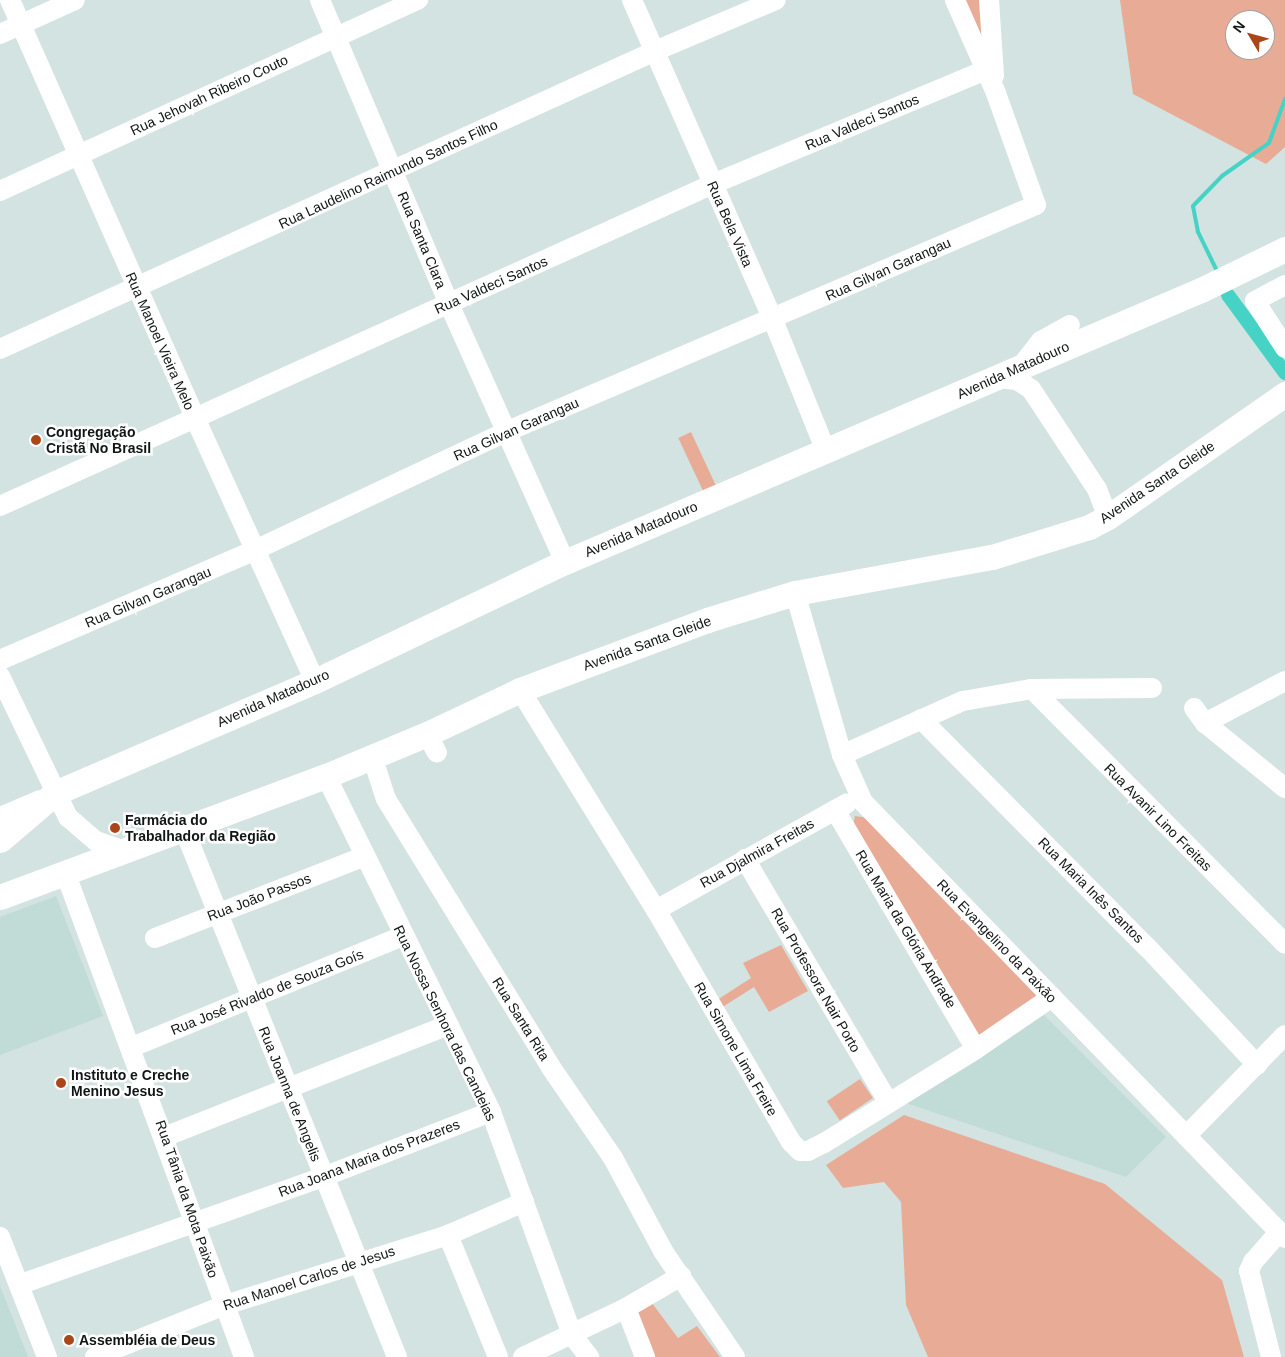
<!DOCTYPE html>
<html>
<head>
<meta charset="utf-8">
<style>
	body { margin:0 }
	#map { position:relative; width:1285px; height:1357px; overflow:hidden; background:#d3e3e1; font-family:Helvetica,sans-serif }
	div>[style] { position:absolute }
	.built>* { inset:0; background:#c1dbd7 }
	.green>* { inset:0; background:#e8ac96; transform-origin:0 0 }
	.stream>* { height:4px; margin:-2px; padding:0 2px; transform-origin:2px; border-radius:2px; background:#46d3c6 }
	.canal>* { height:14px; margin:-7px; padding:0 7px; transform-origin:7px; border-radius:7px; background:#46d3c6 }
	.minor>* { height:20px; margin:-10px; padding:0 10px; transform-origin:10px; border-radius:10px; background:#fff }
	.major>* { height:25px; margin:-12.5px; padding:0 12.5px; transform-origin:12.5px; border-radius:12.5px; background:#fff }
	.dots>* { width:14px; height:14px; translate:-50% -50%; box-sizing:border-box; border:2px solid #fff; border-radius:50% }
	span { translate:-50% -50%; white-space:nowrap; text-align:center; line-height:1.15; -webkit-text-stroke:5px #fff; paint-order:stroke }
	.street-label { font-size:14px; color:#101615 }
	.poi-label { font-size:14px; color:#101615; font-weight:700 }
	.left { translate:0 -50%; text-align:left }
	.north { position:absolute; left:1225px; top:10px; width:50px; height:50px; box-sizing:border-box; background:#fff; border:1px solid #9fa2a1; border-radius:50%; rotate:307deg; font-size:14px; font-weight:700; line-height:20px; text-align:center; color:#101615 }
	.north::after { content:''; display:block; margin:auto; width:18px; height:22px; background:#ab4619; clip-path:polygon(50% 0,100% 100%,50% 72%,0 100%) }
</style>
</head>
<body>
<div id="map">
	<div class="built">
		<i style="clip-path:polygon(56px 896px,103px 1016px,0 1055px,0 917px)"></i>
		<i style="clip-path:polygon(1044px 1015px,1166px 1137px,1126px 1177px,903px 1102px)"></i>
		<i style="clip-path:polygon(0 1286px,28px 1357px,0 1357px)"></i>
	</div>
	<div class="green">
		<i style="clip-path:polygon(964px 0,982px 0,984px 42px)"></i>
		<i style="clip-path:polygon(evenodd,1120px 0,1285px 0,1285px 147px,1266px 164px,1133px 94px,1120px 0,1235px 20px,1265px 20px,1265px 50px,1235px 50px,1235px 20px)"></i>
		<i style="left:691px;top:432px;width:60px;height:14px;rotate:65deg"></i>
		<i style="clip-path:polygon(855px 816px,868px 818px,1040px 998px,976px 1038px,852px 830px)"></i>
		<i style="clip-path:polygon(781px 945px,808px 991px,769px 1012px,754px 987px,721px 1008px,717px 1000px,751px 978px,743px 963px)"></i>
		<i style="left:860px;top:1079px;width:23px;height:40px;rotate:56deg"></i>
		<i style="clip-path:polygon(904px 1115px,1105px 1184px,1222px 1280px,1244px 1357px,928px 1357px,906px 1305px,901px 1202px,884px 1182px,843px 1188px,826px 1165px)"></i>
		<i style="clip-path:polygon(652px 1303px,678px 1338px,697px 1326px,720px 1357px,654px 1357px,636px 1312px)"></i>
	</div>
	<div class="stream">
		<i style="left:1218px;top:273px;width:46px;rotate:-116deg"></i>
		<i style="left:1198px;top:232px;width:26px;rotate:-101deg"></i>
		<i style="left:1193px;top:206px;width:42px;rotate:-46deg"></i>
		<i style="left:1222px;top:176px;width:57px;rotate:-35.1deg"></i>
		<i style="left:1269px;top:143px;width:47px;rotate:-70deg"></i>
	</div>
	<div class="canal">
		<i style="left:1228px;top:295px;width:97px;rotate:53.8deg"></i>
	</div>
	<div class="minor">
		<i style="left:10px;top:0;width:457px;rotate:66.1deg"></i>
		<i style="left:195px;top:418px;width:289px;rotate:65.5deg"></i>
		<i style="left:320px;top:0;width:330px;rotate:67deg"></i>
		<i style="left:449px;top:304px;width:283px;rotate:65.8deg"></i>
		<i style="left:632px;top:0;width:350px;rotate:66.2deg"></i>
		<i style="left:773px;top:320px;width:139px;rotate:68deg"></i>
		<i style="left:989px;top:0;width:76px;rotate:86.2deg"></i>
		<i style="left:0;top:34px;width:82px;rotate:-24.4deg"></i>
		<i style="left:0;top:191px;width:460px;rotate:-24.6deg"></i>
		<i style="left:1285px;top:285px;width:34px;rotate:152deg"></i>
		<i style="left:1255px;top:301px;width:56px;rotate:57.4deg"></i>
		<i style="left:0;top:349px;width:720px;rotate:-24.46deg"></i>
		<i style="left:655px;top:51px;width:131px;rotate:-22.9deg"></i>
		<i style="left:1022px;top:365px;width:31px;rotate:-52deg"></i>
		<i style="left:1041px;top:341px;width:33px;rotate:-29deg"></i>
		<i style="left:998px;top:378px;width:19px;rotate:6deg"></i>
		<i style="left:1017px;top:380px;width:17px;rotate:33deg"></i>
		<i style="left:1031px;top:389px;width:120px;rotate:56.6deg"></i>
		<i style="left:1097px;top:489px;width:30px;rotate:69deg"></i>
		<i style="left:0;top:506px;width:782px;rotate:-24.3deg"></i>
		<i style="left:713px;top:184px;width:295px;rotate:-22.7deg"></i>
		<i style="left:795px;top:593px;width:169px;rotate:73.8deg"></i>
		<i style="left:842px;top:755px;width:51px;rotate:65.9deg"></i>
		<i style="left:863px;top:802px;width:607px;rotate:45.93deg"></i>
		<i style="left:0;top:660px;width:278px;rotate:-23.3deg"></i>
		<i style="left:255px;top:550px;width:280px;rotate:-25.2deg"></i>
		<i style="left:508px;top:431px;width:574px;rotate:-23.17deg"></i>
		<i style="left:1036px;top:205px;width:119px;rotate:-109.7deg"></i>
		<i style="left:996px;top:93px;width:102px;rotate:-113.8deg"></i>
		<i style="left:0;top:676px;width:157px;rotate:64.3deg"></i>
		<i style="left:68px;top:817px;width:37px;rotate:41deg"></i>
		<i style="left:96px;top:841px;width:28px;rotate:19deg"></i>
		<i style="left:1032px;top:689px;width:359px;rotate:45.2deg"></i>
		<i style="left:520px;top:690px;width:259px;rotate:58.3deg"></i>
		<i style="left:656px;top:910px;width:268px;rotate:59.8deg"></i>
		<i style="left:791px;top:1142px;width:13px;rotate:45deg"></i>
		<i style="left:800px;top:1151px;width:8px"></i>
		<i style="left:808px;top:1151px;width:18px;rotate:-27deg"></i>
		<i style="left:824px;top:1143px;width:179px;rotate:-31.7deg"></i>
		<i style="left:976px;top:1049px;width:92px;rotate:-34.4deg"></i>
		<i style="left:1194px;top:708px;width:19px;rotate:54deg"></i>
		<i style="left:1205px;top:723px;width:103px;rotate:39.1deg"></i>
		<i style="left:921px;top:719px;width:322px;rotate:45.3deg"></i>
		<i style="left:1148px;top:948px;width:160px;rotate:47deg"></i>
		<i style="left:1205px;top:723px;width:90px;rotate:-27.7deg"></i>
		<i style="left:427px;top:734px;width:21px;rotate:62deg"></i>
		<i style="left:842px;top:755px;width:133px;rotate:-24.1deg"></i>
		<i style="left:963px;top:701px;width:70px;rotate:-9.9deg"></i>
		<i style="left:1032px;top:689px;width:120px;rotate:-0.5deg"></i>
		<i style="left:372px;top:756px;width:45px;rotate:72deg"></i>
		<i style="left:386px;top:799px;width:313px;rotate:58.4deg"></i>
		<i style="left:550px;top:1066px;width:112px;rotate:55.6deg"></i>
		<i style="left:613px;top:1158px;width:106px;rotate:61.7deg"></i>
		<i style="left:663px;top:1251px;width:128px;rotate:55.8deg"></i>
		<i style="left:326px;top:776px;width:374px;rotate:63.8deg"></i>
		<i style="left:491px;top:1112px;width:237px;rotate:70deg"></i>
		<i style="left:572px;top:1335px;width:28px;rotate:52deg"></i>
		<i style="left:835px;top:810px;width:277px;rotate:59.5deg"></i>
		<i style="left:0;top:817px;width:43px;rotate:-23deg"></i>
		<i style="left:184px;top:829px;width:569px;rotate:68.03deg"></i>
		<i style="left:745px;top:859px;width:282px;rotate:59.5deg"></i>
		<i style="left:65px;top:872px;width:517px;rotate:69.74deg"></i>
		<i style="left:656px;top:910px;width:218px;rotate:-29.2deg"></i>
		<i style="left:155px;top:938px;width:223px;rotate:-21.3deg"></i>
		<i style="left:132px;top:1047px;width:292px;rotate:-22.3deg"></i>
		<i style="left:1186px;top:1136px;width:141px;rotate:-45.6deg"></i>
		<i style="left:164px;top:1137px;width:306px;rotate:-21.5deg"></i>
		<i style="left:448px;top:1235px;width:132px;rotate:67.7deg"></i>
		<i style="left:0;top:1237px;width:129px;rotate:68.6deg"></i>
		<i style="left:21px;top:1284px;width:320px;rotate:-19.5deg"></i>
		<i style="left:323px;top:1177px;width:180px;rotate:-21.2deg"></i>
		<i style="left:626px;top:1308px;width:53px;rotate:68.8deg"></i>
		<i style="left:95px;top:1357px;width:140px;rotate:-21.8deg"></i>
		<i style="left:225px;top:1305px;width:234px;rotate:-17.4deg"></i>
		<i style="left:448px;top:1235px;width:83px;rotate:-23.5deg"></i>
		<i style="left:523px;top:1357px;width:114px;rotate:-25.4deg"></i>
		<i style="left:626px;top:1308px;width:64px;rotate:-30.2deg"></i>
		<i style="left:1271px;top:1357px;width:89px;rotate:-104.3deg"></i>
		<i style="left:1249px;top:1271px;width:10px;rotate:-66deg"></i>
		<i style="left:1253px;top:1262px;width:40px;rotate:-49deg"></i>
	</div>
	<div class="major">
		<i style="left:0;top:840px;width:72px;rotate:-40.5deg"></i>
		<i style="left:55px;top:793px;width:283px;rotate:-23.3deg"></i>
		<i style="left:315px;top:681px;width:277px;rotate:-25.5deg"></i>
		<i style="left:565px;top:562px;width:694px;rotate:-23.17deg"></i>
		<i style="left:1203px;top:289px;width:91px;rotate:-26deg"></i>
		<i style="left:0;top:897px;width:348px;rotate:-20.4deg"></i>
		<i style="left:326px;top:776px;width:109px;rotate:-22.6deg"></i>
		<i style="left:427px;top:734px;width:103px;rotate:-25.3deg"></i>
		<i style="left:520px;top:690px;width:200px;rotate:-20.5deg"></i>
		<i style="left:707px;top:620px;width:92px;rotate:-17.1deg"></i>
		<i style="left:795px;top:593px;width:200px;rotate:-10.4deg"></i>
		<i style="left:992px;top:557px;width:102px;rotate:-17.2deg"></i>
		<i style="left:1089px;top:527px;width:21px;rotate:-28deg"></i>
		<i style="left:1108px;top:517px;width:216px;rotate:-34.8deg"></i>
	</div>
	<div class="dots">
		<i style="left:36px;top:440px;background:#ab4619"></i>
		<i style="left:115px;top:828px;background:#ab4619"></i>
		<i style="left:61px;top:1083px;background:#ab4619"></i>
		<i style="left:69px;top:1340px;background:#ab4619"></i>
	</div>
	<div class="street-label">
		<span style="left:209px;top:95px;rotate:-25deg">Rua Jehovah Ribeiro Couto</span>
		<span style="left:862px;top:122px;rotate:-23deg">Rua Valdeci Santos</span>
		<span style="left:388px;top:174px;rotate:-25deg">Rua Laudelino Raimundo Santos Filho</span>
		<span style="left:730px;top:224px;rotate:66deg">Rua Bela Vista</span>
		<span style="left:422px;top:240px;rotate:67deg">Rua Santa Clara</span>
		<span style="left:888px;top:269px;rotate:-24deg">Rua Gilvan Garangau</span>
		<span style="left:491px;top:285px;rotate:-24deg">Rua Valdeci Santos</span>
		<span style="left:160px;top:341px;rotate:66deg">Rua Manoel Vieira Melo</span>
		<span style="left:1013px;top:370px;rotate:-24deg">Avenida Matadouro</span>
		<span style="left:516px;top:429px;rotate:-24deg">Rua Gilvan Garangau</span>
		<span style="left:1157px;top:482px;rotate:-34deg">Avenida Santa Gleide</span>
		<span style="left:641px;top:529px;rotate:-23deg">Avenida Matadouro</span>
		<span style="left:148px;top:597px;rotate:-23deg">Rua Gilvan Garangau</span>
		<span style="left:647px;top:643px;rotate:-20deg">Avenida Santa Gleide</span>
		<span style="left:273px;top:698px;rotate:-24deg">Avenida Matadouro</span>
		<span style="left:1158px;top:817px;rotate:45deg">Rua Avanir Lino Freitas</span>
		<span style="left:757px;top:853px;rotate:-29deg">Rua Djalmira Freitas</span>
		<span style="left:1091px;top:890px;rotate:45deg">Rua Maria Inês Santos</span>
		<span style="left:259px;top:897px;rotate:-21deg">Rua João Passos</span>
		<span style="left:906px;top:929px;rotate:59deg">Rua Maria da Glória Andrade</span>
		<span style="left:997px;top:941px;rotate:46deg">Rua Evangelino da Paixão</span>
		<span style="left:816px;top:980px;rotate:60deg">Rua Professora Nair Porto</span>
		<span style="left:267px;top:992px;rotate:-22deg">Rua José Rivaldo de Souza Goís</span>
		<span style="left:521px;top:1019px;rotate:58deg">Rua Santa Rita</span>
		<span style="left:445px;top:1023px;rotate:64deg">Rua Nossa Senhora das Candeias</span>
		<span style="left:736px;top:1049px;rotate:60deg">Rua Simone Lima Freire</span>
		<span style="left:290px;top:1094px;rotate:68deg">Rua Joanna de Angelis</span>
		<span style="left:369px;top:1158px;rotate:-21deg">Rua Joana Maria dos Prazeres</span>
		<span style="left:187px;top:1199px;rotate:71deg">Rua Tânia da Mota Paixão</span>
		<span style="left:309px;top:1278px;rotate:-18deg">Rua Manoel Carlos de Jesus</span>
	</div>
	<div class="poi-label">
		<span class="left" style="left:46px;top:440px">Congregação<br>Cristã No Brasil</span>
		<span class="left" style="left:125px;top:828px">Farmácia do<br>Trabalhador da Região</span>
		<span class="left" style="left:71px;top:1083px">Instituto e Creche<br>Menino Jesus</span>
		<span class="left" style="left:79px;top:1340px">Assembléia de Deus</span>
	</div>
	<div class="north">N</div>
</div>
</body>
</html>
